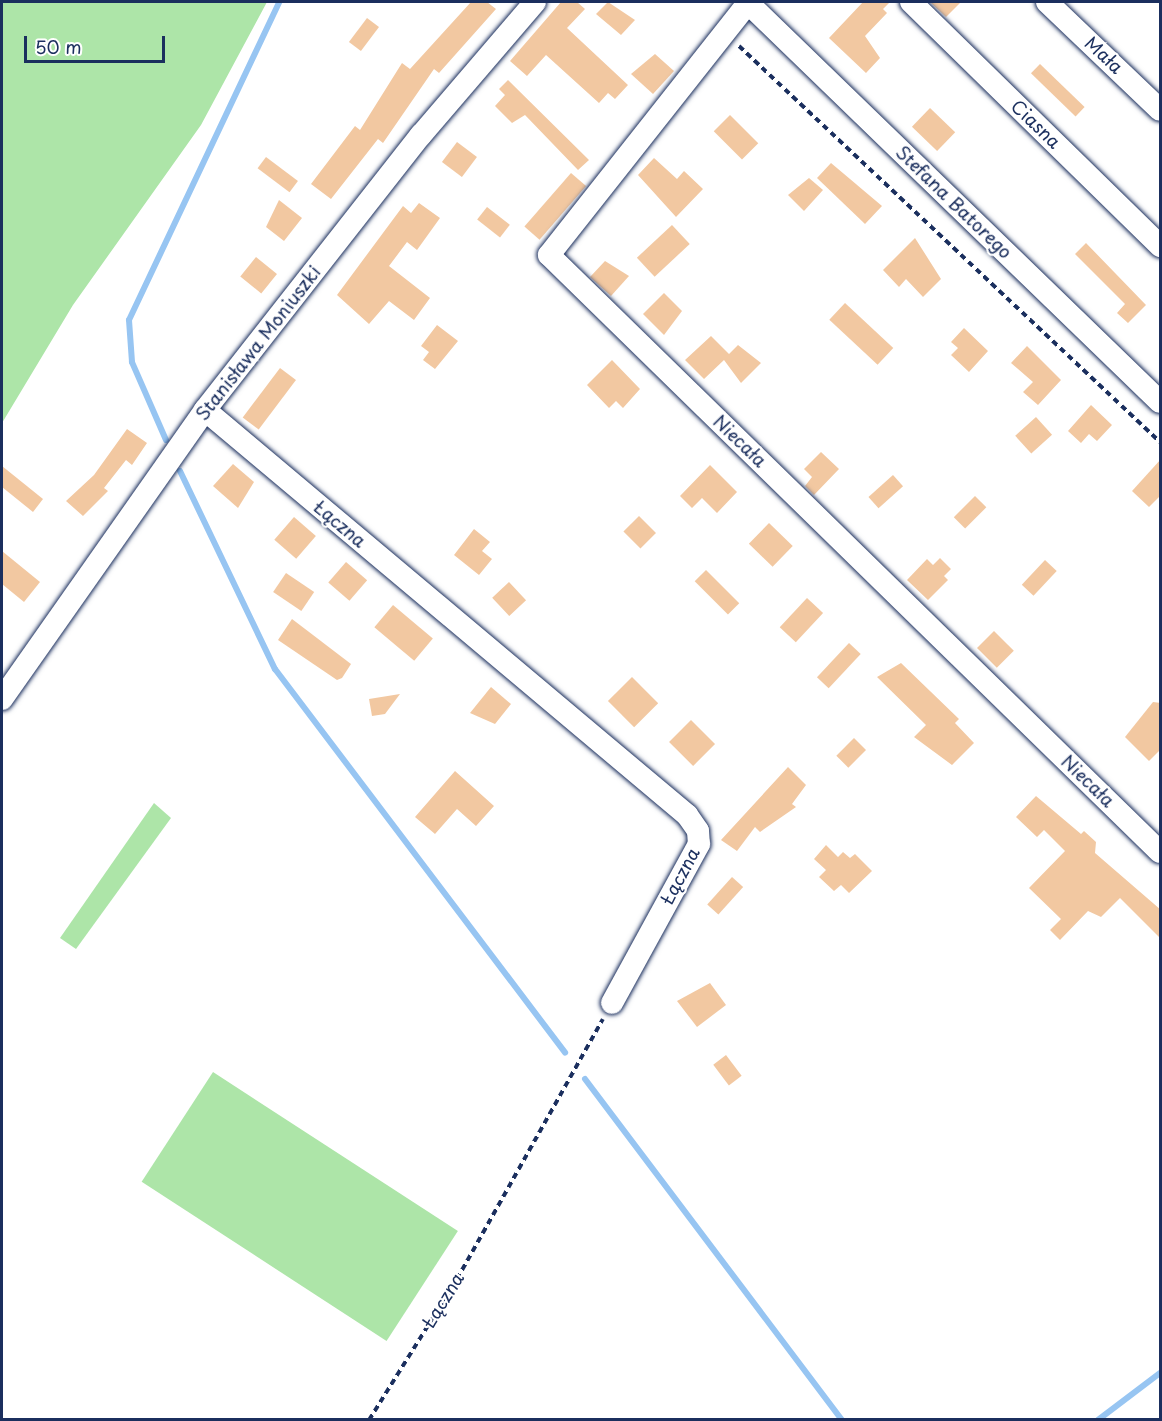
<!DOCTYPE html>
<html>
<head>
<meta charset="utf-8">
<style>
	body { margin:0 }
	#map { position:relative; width:1162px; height:1421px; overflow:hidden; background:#fff; font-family:"Playpen Sans",sans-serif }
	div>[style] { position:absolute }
	.green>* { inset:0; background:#ade5a8; transform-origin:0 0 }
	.stream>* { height:6px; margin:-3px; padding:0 3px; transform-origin:3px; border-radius:3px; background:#97c5f2 }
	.building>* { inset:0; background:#f2c8a1; transform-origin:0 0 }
	.path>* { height:4px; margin-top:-2px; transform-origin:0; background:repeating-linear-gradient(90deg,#1b2f5e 0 6px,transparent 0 10.5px) }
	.roads { filter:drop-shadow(0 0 2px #1b2f5e) drop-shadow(0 0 2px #1b2f5e) }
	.street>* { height:22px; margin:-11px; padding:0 11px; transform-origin:11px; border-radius:11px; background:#fff }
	span { translate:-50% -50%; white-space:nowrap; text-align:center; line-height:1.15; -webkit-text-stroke:4.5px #fff; paint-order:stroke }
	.street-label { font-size:18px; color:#1b2f5e }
	.frame { position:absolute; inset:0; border:3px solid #1b2f5e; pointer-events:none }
	.scale { position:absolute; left:24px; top:36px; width:141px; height:27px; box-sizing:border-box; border:3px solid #1b2f5e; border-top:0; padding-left:8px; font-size:18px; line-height:21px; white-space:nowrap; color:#1b2f5e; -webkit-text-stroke:4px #fff; paint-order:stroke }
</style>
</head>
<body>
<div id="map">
	<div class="green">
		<i style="clip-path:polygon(2px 2px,267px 2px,201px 125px,73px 305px,2px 423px)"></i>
		<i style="clip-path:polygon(154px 803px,171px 818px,76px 949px,60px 938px)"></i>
		<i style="left:213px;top:1072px;width:292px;height:131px;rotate:33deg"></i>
	</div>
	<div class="stream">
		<i style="left:166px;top:440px;width:85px;rotate:-113.6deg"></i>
		<i style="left:132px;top:362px;width:42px;rotate:-94.1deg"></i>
		<i style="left:129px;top:320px;width:352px;rotate:-64.7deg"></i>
		<i style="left:180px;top:471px;width:220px;rotate:64.4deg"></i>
		<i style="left:275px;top:669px;width:481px;rotate:52.9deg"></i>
		<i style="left:585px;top:1079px;width:427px;rotate:53deg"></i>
		<i style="left:1098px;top:1420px;width:78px;rotate:-37.2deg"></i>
	</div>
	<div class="building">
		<i style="clip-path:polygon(471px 2px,487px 2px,496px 9px,439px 73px,434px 69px,383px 143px,378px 139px,331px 199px,311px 184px,355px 126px,360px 130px,402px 63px,410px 69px)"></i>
		<i style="clip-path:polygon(561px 2px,577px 2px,585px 9px,567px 28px,628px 85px,615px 99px,608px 93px,599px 103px,546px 55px,527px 76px,510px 61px)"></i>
		<i style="clip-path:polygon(608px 2px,635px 20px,621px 35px,596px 14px)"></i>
		<i style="clip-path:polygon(863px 2px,890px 2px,883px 9px,887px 13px,865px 36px,880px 58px,866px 73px,829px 38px)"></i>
		<i style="clip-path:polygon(930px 2px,961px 2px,946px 17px)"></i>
		<i style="left:367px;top:18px;width:15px;height:30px;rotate:37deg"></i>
		<i style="clip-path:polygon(655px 54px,674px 71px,653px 94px,631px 74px)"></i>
		<i style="left:1040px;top:64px;width:62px;height:13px;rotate:44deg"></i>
		<i style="clip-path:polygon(508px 80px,589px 160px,578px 170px,525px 115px,512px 123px,495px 106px,505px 95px,499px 89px)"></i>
		<i style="left:930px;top:108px;width:35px;height:26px;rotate:44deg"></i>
		<i style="left:730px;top:115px;width:40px;height:23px;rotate:45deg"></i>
		<i style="left:457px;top:142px;width:25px;height:25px;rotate:37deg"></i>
		<i style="left:266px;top:157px;width:40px;height:14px;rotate:37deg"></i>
		<i style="clip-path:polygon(654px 158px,677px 179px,684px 171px,703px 189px,676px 217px,638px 175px)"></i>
		<i style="clip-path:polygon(831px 163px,882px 206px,865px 224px,817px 178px)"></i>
		<i style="left:571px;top:173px;width:20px;height:71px;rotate:41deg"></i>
		<i style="clip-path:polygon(809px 178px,823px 190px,804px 211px,788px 195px)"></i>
		<i style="clip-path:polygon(279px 200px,302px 218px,284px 241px,266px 227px)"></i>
		<i style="clip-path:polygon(419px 203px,440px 218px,417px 250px,407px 242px,389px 266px,430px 298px,414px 320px,389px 301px,369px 324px,337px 295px,403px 206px,411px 213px)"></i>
		<i style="left:487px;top:207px;width:29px;height:16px;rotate:38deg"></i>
		<i style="left:672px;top:225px;width:26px;height:48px;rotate:47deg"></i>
		<i style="clip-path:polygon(915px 238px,941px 279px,923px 297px,906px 279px,899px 287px,883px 270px)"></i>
		<i style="clip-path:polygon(1086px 243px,1146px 305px,1128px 323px,1117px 313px,1125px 304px,1075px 254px)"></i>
		<i style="left:256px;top:257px;width:27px;height:25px;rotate:39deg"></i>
		<i style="clip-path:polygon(605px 261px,629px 276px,611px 296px,590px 277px)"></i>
		<i style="clip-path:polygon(664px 293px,682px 311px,664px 335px,643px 314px)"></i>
		<i style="left:845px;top:303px;width:66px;height:23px;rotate:43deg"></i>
		<i style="clip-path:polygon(437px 325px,458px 341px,435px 369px,423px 360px,429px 352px,421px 346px)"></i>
		<i style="clip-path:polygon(964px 328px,988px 351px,969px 372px,951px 355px,958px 348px,951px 342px)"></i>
		<i style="clip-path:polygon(711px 336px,729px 354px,738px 345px,761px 363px,741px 383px,724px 360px,704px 379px,685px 360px)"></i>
		<i style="clip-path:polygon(1027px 346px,1061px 380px,1038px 405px,1023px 392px,1033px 382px,1011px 363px)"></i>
		<i style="clip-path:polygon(612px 360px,640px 389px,623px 408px,616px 401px,609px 408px,587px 385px)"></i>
		<i style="left:280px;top:368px;width:20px;height:62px;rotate:37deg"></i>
		<i style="clip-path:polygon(1091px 405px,1112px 425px,1097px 441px,1089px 434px,1081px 443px,1068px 431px)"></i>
		<i style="left:1036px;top:417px;width:24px;height:28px;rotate:48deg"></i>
		<i style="clip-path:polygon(127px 429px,147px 443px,132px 465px,126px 460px,104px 488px,108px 491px,83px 516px,66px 501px,94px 475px)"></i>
		<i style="clip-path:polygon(821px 452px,839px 469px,814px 495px,805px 486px,812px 477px,804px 469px)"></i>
		<i style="clip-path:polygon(1161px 459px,1161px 495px,1149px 507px,1132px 491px)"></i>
		<i style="clip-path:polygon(233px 464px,254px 482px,238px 508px,213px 486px)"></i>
		<i style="clip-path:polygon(710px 465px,737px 492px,717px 513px,702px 498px,692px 508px,680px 496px)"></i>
		<i style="clip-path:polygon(2px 466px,43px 499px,33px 512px,2px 487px)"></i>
		<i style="left:893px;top:475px;width:15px;height:33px;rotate:48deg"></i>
		<i style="left:975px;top:496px;width:16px;height:30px;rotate:45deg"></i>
		<i style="left:639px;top:516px;width:24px;height:22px;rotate:45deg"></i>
		<i style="left:294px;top:517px;width:29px;height:30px;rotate:41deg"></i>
		<i style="left:769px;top:523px;width:33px;height:29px;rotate:44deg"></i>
		<i style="clip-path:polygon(474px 529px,490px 542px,482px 551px,492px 559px,479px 575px,454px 555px)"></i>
		<i style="clip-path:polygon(2px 551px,40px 582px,24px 602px,2px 584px)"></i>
		<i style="clip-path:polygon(940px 558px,951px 569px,944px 576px,948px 580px,928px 600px,907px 580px,927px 559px,933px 565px)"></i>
		<i style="left:1045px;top:560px;width:16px;height:34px;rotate:43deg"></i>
		<i style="left:346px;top:562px;width:28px;height:27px;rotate:41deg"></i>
		<i style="left:706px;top:570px;width:47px;height:16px;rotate:45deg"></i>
		<i style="left:286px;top:573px;width:34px;height:23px;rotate:34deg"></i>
		<i style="left:509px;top:582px;width:25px;height:23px;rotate:47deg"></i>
		<i style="left:807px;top:598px;width:22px;height:40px;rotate:43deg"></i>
		<i style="left:393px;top:605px;width:52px;height:29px;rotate:40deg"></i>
		<i style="clip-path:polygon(292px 619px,351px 664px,342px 678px,337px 680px,278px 640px)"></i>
		<i style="left:994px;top:631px;width:28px;height:24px;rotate:45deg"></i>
		<i style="left:849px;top:643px;width:16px;height:47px;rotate:43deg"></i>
		<i style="clip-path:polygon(901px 663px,959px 719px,955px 723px,974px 743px,952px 765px,914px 737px,926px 725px,877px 677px)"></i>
		<i style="left:632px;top:677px;width:37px;height:34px;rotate:45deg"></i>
		<i style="clip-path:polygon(491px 687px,511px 704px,495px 724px,470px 713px)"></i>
		<i style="clip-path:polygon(400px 694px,385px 714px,372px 716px,369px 699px)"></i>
		<i style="clip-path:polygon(1153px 702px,1161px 703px,1161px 749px,1149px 761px,1125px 737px)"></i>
		<i style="left:691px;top:720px;width:34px;height:31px;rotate:45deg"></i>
		<i style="left:854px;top:738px;width:17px;height:25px;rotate:45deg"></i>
		<i style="clip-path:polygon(788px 767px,806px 785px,792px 804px,796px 807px,760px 832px,755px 827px,737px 851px,721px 840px)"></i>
		<i style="clip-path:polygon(455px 771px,494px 806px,476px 826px,457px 809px,435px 834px,415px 817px)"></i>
		<i style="clip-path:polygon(1036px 796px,1081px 834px,1084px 831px,1096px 842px,1095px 853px,1161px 910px,1161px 939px,1120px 898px,1101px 917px,1088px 911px,1060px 940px,1050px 930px,1061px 919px,1029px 888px,1065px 851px,1044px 830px,1037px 837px,1016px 817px)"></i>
		<i style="clip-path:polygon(826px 845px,838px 857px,843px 852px,850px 858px,855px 854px,872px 871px,849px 893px,841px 885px,834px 891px,819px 877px,826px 870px,814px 859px)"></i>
		<i style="left:732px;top:877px;width:15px;height:37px;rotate:42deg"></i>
		<i style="clip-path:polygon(710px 983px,726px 1005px,697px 1027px,677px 1001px)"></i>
		<i style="left:726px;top:1055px;width:26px;height:16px;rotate:53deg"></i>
	</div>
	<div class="path">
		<i style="left:739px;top:46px;width:578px;rotate:43.25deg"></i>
		<i style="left:369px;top:1420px;width:166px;rotate:-58deg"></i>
		<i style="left:457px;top:1279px;width:298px;rotate:-60.7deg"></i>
	</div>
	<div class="roads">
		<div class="street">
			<i style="left:747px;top:2px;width:575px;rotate:44.08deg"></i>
			<i style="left:911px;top:2px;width:349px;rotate:44.4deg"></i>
			<i style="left:1047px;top:2px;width:156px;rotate:43.7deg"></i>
			<i style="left:748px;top:3px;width:321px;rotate:128.3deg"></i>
			<i style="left:549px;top:255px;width:854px;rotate:44.34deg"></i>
			<i style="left:205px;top:410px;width:630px;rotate:40.04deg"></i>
			<i style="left:687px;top:815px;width:19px;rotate:55deg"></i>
			<i style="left:698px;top:831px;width:13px;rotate:86deg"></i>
			<i style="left:699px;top:844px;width:181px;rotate:118.7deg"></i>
			<i style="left:2px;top:699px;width:353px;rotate:-54.9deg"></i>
			<i style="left:205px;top:410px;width:350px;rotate:-51.9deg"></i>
			<i style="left:421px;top:135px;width:175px;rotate:-49.4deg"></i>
		</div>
	</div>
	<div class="street-label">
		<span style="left:1104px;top:55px;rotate:43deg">Mała</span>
		<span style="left:1036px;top:124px;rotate:44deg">Ciasna</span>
		<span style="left:954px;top:202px;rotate:44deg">Stefana Batorego</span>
		<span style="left:258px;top:343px;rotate:-52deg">Stanisława Moniuszki</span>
		<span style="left:740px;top:441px;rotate:44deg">Niecała</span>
		<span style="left:340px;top:524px;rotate:40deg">Łączna</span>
		<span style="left:1088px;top:781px;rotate:44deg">Niecała</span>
		<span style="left:680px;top:876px;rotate:-62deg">Łączna</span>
		<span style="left:443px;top:1300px;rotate:-58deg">Łączna</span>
	</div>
	<div class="frame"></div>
	<div class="scale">50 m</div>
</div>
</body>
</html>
